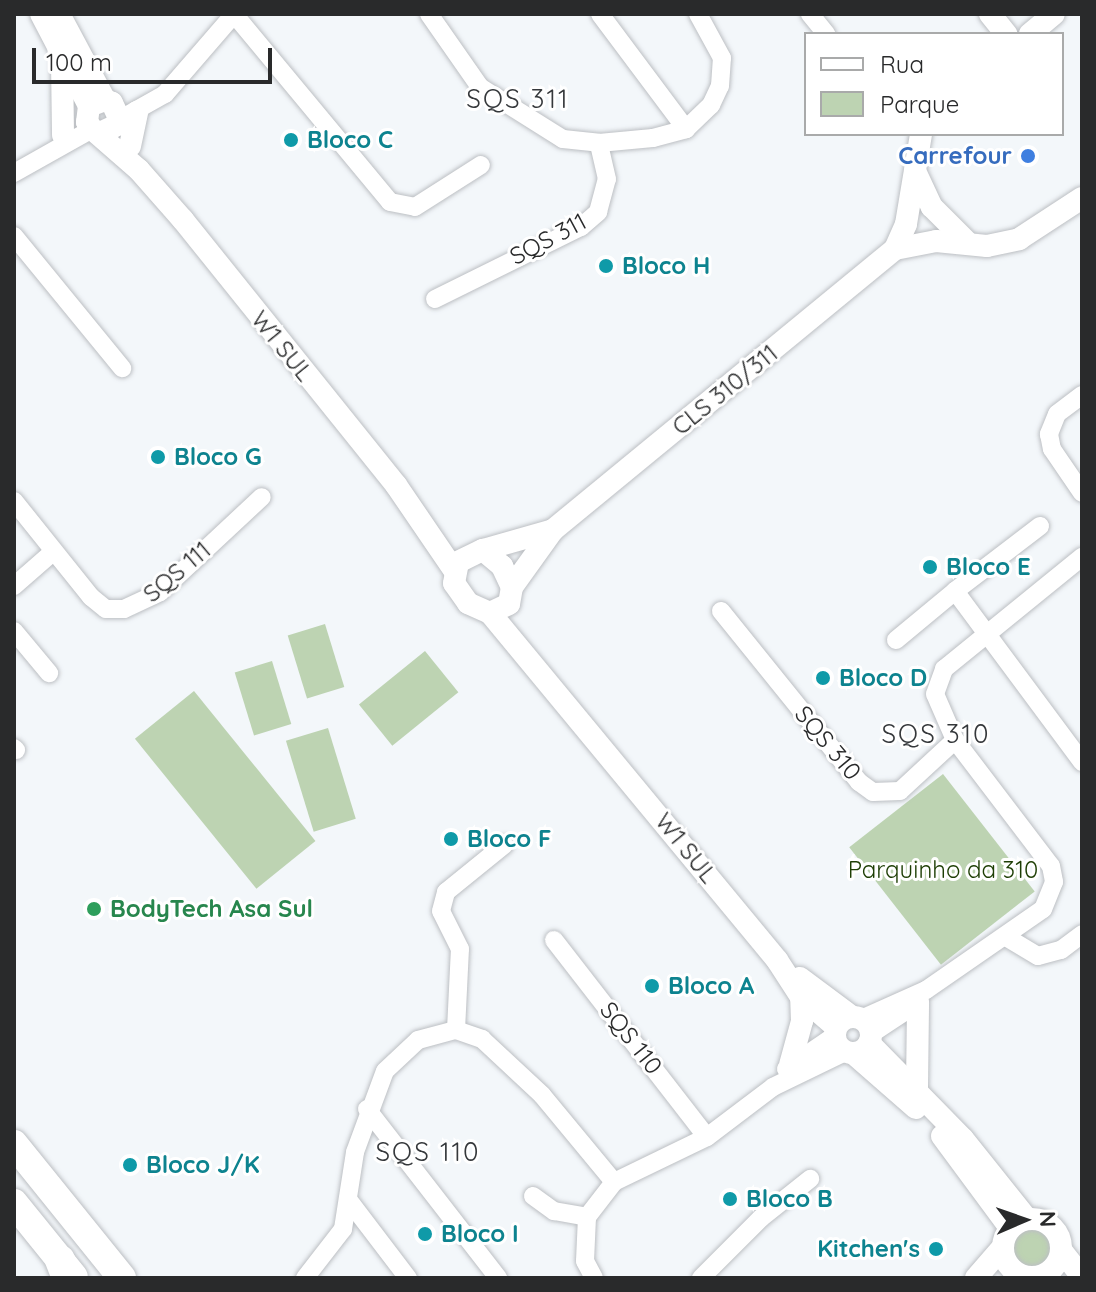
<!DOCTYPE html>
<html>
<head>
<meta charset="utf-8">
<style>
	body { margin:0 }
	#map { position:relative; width:1096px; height:1292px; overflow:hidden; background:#f3f7fa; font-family:Quicksand,sans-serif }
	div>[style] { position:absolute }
	.green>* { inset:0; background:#bdd3b2; transform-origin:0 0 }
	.round { border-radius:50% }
	.roads { filter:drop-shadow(0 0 2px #bcbfc3) drop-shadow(0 0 2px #bcbfc3) }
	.minor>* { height:18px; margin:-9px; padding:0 9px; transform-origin:9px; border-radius:9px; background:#fff }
	.tertiary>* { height:22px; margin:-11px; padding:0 11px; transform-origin:11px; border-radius:11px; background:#fff }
	.tertiary>.ring { margin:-11px; padding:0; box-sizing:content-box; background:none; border:22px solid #fff; border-radius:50% }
	.primary>* { height:28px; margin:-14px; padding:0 14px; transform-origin:14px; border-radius:14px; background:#fff }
	.trunk>* { height:30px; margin:-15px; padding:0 15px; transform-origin:15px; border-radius:15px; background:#fff }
	.dots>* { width:22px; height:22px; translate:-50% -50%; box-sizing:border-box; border:4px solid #fff; border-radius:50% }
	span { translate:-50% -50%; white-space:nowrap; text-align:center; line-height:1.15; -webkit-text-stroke:6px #fff; paint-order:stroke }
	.culture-label { font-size:24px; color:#0d838f; font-weight:700 }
	.left { translate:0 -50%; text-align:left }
	.right { translate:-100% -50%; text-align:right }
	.shop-label { font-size:24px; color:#366cbe; font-weight:700 }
	.street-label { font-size:24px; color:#292a2b }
	.park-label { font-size:24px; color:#1d3e04 }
	.leisure-label { font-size:24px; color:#27864d; font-weight:700 }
	.neighbourhood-label { font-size:26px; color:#35383b; letter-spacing:2px }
	.frame { position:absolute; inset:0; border:16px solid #292a2b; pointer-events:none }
	.legend { position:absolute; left:804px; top:32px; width:260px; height:104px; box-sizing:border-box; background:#fff; border:2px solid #a9aaaa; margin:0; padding:10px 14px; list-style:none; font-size:24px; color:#292a2b }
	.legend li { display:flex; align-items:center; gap:16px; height:40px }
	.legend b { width:40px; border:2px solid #a9aaaa }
	.north { position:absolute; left:984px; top:1180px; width:80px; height:80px; -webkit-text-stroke:6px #fff; paint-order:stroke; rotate:88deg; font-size:22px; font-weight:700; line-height:32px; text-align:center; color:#292a2b }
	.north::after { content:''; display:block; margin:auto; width:28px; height:36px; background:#292a2b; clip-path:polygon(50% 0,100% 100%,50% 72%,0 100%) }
	.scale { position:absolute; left:32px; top:48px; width:240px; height:36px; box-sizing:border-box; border:4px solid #292a2b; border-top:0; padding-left:10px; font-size:24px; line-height:28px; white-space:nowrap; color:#292a2b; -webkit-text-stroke:6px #fff; paint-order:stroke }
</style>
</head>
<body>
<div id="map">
	<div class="green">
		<i style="left:325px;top:624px;width:66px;height:39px;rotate:73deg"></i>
		<i style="left:425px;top:651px;width:53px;height:85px;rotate:51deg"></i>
		<i style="left:272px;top:661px;width:66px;height:39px;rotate:73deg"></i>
		<i style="left:194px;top:691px;width:193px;height:76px;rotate:51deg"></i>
		<i style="left:328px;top:728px;width:95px;height:44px;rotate:73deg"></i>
		<i style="left:943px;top:774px;width:149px;height:119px;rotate:52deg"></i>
		<i class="round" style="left:1007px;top:1223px;width:48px;height:48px"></i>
	</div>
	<div class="roads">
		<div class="minor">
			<i style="left:234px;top:14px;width:244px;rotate:50.3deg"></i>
			<i style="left:390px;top:202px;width:25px;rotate:11deg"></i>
			<i style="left:415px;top:207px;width:78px;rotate:-32.5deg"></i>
			<i style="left:429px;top:14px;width:89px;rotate:55.1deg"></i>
			<i style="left:480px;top:87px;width:98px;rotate:32.1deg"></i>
			<i style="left:563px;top:139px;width:36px;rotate:6deg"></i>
			<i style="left:599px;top:143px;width:54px;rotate:-5.3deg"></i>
			<i style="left:653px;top:138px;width:34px;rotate:-15deg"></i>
			<i style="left:686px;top:129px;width:35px;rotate:-44deg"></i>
			<i style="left:711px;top:105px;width:21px;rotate:-65deg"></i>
			<i style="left:720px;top:86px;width:28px;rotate:-86deg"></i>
			<i style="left:722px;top:58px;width:50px;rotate:-118.6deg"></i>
			<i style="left:600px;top:14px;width:144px;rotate:53.2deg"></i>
			<i style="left:810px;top:14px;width:26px;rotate:51deg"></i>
			<i style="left:124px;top:117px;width:47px;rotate:-29.3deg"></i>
			<i style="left:165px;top:94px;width:106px;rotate:-49.2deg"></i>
			<i style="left:14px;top:173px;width:90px;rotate:-29.4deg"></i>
			<i style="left:14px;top:236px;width:171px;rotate:50.7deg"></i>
			<i style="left:435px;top:299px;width:163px;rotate:-26.3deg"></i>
			<i style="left:581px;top:227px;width:23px;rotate:-41deg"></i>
			<i style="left:598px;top:212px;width:34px;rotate:-75deg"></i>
			<i style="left:607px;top:179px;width:37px;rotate:-103deg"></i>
			<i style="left:1082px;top:395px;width:31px;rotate:143deg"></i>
			<i style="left:1057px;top:414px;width:22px;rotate:112deg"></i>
			<i style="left:1049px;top:434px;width:15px;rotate:79deg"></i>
			<i style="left:1052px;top:449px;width:53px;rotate:55.7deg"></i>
			<i style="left:14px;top:501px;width:123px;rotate:51.3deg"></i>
			<i style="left:91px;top:597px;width:19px;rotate:39deg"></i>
			<i style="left:106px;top:609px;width:18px"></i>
			<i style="left:124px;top:609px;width:40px;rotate:-25deg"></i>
			<i style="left:160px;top:592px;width:139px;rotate:-43deg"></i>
			<i style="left:1040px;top:526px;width:107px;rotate:142.6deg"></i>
			<i style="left:955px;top:591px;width:213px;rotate:53.4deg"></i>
			<i style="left:14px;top:586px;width:52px;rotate:-41.1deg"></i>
			<i style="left:721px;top:611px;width:220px;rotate:51.1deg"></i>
			<i style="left:859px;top:782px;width:17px;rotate:36deg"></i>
			<i style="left:873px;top:792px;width:27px;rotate:-2deg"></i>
			<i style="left:900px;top:791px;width:75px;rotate:-42.8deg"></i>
			<i style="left:955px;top:740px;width:158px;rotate:52.7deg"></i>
			<i style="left:1051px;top:866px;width:16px;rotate:79deg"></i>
			<i style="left:1054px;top:882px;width:29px;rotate:112deg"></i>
			<i style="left:1043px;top:909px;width:142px;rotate:145.3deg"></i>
			<i style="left:926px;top:990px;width:71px;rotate:156deg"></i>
			<i style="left:14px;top:631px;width:55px;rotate:50.2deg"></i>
			<i style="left:896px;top:640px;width:77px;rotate:-39.7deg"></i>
			<i style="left:955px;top:740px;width:50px;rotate:-113.5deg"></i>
			<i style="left:935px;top:694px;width:27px;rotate:-70deg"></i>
			<i style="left:944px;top:669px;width:178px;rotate:-39.1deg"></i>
			<i style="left:14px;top:748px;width:3px;rotate:45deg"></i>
			<i style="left:1006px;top:937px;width:37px;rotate:31deg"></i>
			<i style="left:1038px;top:956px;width:24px;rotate:-15deg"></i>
			<i style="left:1061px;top:950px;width:26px;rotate:-37deg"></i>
			<i style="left:554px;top:940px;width:249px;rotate:52.2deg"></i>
			<i style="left:456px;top:1030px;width:81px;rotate:-87.2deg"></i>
			<i style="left:460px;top:949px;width:42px;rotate:-116.6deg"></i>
			<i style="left:441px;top:911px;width:20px;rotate:-75deg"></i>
			<i style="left:446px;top:892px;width:75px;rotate:-39deg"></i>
			<i style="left:871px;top:1034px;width:53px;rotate:-33.4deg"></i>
			<i style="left:786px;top:1069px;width:58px;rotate:-34.5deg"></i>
			<i style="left:367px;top:1109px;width:214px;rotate:52.2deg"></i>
			<i style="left:533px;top:1196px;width:26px;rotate:36deg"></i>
			<i style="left:554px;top:1211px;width:34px;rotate:10deg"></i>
			<i style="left:350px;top:1202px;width:96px;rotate:52.7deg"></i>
			<i style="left:305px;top:1278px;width:62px;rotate:-52.2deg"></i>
			<i style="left:343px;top:1229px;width:78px;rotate:-81.1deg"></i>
			<i style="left:355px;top:1152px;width:86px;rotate:-69.7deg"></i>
			<i style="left:385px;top:1071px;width:45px;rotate:-43.2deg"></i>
			<i style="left:418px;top:1040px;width:39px;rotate:-15deg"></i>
			<i style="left:456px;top:1030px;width:28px;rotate:19deg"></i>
			<i style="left:482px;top:1039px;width:82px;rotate:43deg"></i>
			<i style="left:542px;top:1095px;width:113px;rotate:50.4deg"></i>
			<i style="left:614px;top:1182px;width:103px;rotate:-25.8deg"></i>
			<i style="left:707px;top:1137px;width:83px;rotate:-37.1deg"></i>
			<i style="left:773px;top:1087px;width:80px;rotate:-25.9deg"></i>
			<i style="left:594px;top:1278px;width:19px;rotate:-118deg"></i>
			<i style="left:585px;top:1261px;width:44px;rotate:-87.4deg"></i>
			<i style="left:587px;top:1217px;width:44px;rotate:-52.4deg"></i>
			<i style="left:701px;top:1278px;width:85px;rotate:-45deg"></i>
			<i style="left:761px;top:1218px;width:63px;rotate:-38.5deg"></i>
		</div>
		<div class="tertiary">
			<i style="left:41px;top:14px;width:104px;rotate:62.4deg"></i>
			<i style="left:59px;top:14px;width:98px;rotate:61.9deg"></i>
			<i style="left:990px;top:14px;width:26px;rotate:51deg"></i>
			<i style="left:1030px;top:34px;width:31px;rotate:-40deg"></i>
			<i style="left:62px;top:62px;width:73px;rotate:89.2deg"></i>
			<i style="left:100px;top:133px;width:17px;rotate:-25deg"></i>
			<i style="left:115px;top:126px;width:9px;rotate:-63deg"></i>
			<i style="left:119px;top:118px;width:17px;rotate:-115deg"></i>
			<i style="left:112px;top:103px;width:8px;rotate:-157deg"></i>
			<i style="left:105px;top:100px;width:17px;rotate:159deg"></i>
			<i style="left:89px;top:106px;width:16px;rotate:97deg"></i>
			<i style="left:87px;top:122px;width:9px;rotate:54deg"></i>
			<i style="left:92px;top:129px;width:62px;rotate:41.1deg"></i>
			<i style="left:139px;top:170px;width:67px;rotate:48.7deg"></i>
			<i style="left:183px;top:220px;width:340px;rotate:51.2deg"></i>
			<i style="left:396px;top:485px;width:103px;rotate:55.7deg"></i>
			<i style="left:130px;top:146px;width:35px;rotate:-78deg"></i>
			<i style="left:915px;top:171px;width:40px;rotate:65deg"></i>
			<i style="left:932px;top:207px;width:52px;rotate:45deg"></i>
			<i style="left:895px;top:249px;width:27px;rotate:-66deg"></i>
			<i style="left:906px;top:224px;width:91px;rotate:-80.5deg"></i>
			<i style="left:483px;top:550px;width:25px;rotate:40deg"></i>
			<i style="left:502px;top:566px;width:23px;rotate:65deg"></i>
			<i style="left:512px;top:587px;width:17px;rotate:100deg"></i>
			<i style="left:509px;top:604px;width:21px;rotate:155deg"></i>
			<i style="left:490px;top:613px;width:24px;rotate:-156deg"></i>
			<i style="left:468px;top:603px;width:24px;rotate:-125deg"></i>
			<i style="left:454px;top:583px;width:21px;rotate:-79deg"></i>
			<i style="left:458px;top:562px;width:28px;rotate:-26deg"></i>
			<i style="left:483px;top:550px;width:73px;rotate:-15.9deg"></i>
			<i style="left:512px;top:587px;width:70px;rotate:-54.3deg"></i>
			<i style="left:553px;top:530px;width:443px;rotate:-39.4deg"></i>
			<i style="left:895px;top:249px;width:42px;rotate:-11deg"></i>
			<i style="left:936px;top:241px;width:51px;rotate:5.6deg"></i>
			<i style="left:987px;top:246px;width:33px;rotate:-12deg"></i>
			<i style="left:1019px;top:239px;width:75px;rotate:-33.1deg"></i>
			<i style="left:490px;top:613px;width:450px;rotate:50.4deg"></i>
			<i style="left:777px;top:960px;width:44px;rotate:57deg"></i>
			<i style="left:801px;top:997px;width:46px;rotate:40.6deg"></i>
			<i style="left:800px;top:978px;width:64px;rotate:36.7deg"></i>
			<i class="ring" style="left:835px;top:1017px;width:14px;height:14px"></i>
			<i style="left:869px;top:1043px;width:134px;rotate:45.6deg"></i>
			<i style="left:963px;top:1139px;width:102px;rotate:51.3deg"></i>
			<i style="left:854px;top:1054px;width:82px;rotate:41.1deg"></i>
			<i style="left:790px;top:1065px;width:46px;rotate:-74.7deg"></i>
			<i style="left:802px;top:1021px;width:24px;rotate:-92deg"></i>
			<i style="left:917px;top:1088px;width:86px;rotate:-89.3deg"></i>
			<i style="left:942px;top:1136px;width:114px;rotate:53.5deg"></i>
			<i class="ring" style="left:1003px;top:1219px;width:36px;height:36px"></i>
			<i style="left:1061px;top:1250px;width:34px;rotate:52deg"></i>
			<i style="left:976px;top:1278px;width:40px;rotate:-49deg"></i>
		</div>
		<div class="primary">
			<i style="left:14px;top:1144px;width:172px;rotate:51.1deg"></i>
			<i style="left:14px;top:1203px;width:95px;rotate:51deg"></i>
		</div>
		<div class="trunk">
			<i style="left:60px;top:1260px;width:19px;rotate:69deg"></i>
		</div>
	</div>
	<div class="dots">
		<i style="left:291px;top:140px;background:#0f9aa8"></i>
		<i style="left:1028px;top:156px;background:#3f7fe0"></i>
		<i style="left:606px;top:266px;background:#0f9aa8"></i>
		<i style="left:158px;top:457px;background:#0f9aa8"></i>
		<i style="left:930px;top:567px;background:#0f9aa8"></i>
		<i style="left:823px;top:678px;background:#0f9aa8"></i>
		<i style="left:451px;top:839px;background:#0f9aa8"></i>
		<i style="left:94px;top:909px;background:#2e9e5b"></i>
		<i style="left:652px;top:986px;background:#0f9aa8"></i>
		<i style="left:130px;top:1165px;background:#0f9aa8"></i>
		<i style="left:730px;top:1199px;background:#0f9aa8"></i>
		<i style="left:425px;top:1234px;background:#0f9aa8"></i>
		<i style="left:936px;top:1249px;background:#0f9aa8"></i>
	</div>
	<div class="culture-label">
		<span class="left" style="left:307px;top:140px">Bloco C</span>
		<span class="left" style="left:622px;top:266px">Bloco H</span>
		<span class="left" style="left:174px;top:457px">Bloco G</span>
		<span class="left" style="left:946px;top:567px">Bloco E</span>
		<span class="left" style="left:839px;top:678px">Bloco D</span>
		<span class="left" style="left:467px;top:839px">Bloco F</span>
		<span class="left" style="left:668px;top:986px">Bloco A</span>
		<span class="left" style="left:146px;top:1165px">Bloco J/K</span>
		<span class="left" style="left:746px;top:1199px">Bloco B</span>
		<span class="left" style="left:441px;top:1234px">Bloco I</span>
		<span class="right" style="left:920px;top:1249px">Kitchen's</span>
	</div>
	<div class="shop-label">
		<span class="right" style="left:1012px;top:156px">Carrefour</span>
	</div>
	<div class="street-label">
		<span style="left:548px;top:239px;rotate:-28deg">SQS 311</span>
		<span style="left:282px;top:346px;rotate:51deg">W1 SUL</span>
		<span style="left:725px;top:390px;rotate:-39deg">CLS 310/311</span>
		<span style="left:177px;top:572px;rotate:-40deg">SQS 111</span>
		<span style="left:828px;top:743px;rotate:50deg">SQS 310</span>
		<span style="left:686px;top:848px;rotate:51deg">W1 SUL</span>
		<span style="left:631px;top:1038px;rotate:52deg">SQS 110</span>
	</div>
	<div class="park-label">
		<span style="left:943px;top:870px">Parquinho da 310</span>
	</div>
	<div class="leisure-label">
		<span class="left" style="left:110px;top:909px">BodyTech Asa Sul</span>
	</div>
	<div class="neighbourhood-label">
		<span style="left:518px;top:99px">SQS 311</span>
		<span style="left:936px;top:734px">SQS 310</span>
		<span style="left:428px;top:1152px">SQS 110</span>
	</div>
	<div class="frame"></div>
	<ul class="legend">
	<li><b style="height:10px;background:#fff"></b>Rua</li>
	<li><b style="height:22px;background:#bdd3b2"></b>Parque</li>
	</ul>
	<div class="north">N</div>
	<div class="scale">100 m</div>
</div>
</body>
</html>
